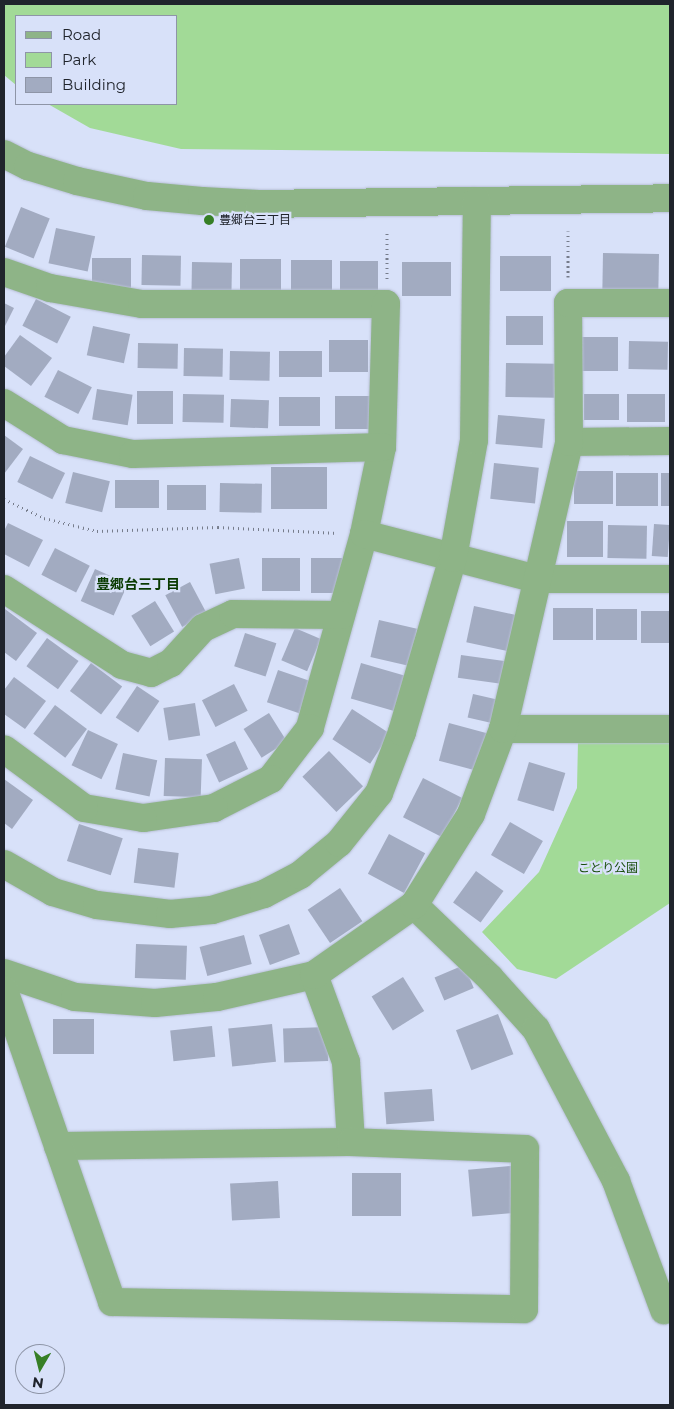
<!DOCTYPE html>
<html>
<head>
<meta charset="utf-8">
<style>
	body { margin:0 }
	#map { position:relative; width:674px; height:1409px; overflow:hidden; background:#d8e1f9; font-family:Montserrat,"Noto Sans JP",sans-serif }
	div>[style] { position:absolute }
	.green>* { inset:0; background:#a2da97 }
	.building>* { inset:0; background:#a2abc1; transform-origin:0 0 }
	.path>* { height:3px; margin-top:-1.5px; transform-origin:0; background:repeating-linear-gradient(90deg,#767c8b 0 1px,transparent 0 5px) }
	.roads { filter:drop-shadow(0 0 1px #b7bfd4) drop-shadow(0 0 1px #b7bfd4) }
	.minor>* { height:28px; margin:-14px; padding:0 14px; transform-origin:14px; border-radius:14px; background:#8eb487 }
	.dots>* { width:14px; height:14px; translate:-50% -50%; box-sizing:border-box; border:2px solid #d8e1f9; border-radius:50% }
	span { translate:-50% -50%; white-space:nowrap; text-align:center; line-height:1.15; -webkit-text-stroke:4.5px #d8e1f9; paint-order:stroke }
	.poi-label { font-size:12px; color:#20242c }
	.left { translate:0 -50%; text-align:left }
	.park-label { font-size:12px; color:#194e0c }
	.neighbourhood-label { font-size:14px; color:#093a00; font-weight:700 }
	.frame { position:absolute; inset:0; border:5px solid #20242c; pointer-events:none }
	.legend { position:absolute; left:15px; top:15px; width:162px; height:90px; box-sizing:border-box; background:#d8e1f9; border:1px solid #8e95a7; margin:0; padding:6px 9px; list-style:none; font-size:15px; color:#20242c }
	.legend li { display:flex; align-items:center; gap:10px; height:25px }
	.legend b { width:25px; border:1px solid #8e95a7 }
	.north { position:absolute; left:15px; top:1344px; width:50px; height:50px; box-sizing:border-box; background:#d8e1f9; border:1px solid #8e95a7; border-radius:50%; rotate:188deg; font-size:14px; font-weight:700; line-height:20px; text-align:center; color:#20242c }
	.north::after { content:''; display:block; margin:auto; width:18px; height:22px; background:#367f26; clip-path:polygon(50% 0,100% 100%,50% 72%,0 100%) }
</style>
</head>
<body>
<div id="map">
	<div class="green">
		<i style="clip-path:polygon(4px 4px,670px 4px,670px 154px,181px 149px,90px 128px,48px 104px,176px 104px,176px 16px,16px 16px,16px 85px,4px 75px)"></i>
		<i style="clip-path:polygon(670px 739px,670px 903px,556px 979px,517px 969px,482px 932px,539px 872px,577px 788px,578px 741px)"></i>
	</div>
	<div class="building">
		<i style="left:21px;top:207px;width:31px;height:43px;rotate:22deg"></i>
		<i style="left:56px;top:228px;width:40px;height:36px;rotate:12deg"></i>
		<i style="left:603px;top:253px;width:56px;height:40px;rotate:1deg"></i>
		<i style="left:142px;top:255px;width:39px;height:30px;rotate:1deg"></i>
		<i style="left:500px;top:256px;width:51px;height:35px"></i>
		<i style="left:92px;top:258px;width:39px;height:33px"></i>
		<i style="left:240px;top:259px;width:41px;height:34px"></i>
		<i style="left:291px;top:260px;width:41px;height:33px"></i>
		<i style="left:340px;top:261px;width:38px;height:32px"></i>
		<i style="left:192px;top:262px;width:40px;height:32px;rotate:1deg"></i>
		<i style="left:402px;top:262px;width:49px;height:34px"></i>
		<i style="left:36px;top:299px;width:39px;height:30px;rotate:27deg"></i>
		<i style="clip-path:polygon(4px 303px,14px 308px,4px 328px)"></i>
		<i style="left:506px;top:316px;width:37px;height:29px"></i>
		<i style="left:93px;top:326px;width:38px;height:30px;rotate:12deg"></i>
		<i style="clip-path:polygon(20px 335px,52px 358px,31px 386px,4px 366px,4px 357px)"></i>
		<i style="left:579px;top:337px;width:39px;height:34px"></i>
		<i style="left:329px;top:340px;width:39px;height:32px"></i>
		<i style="left:629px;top:341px;width:39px;height:28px;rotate:1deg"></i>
		<i style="left:138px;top:343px;width:40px;height:25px;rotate:1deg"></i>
		<i style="left:184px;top:348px;width:39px;height:28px;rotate:1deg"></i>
		<i style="left:230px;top:351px;width:40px;height:29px;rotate:1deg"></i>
		<i style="left:279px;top:351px;width:43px;height:26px"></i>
		<i style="left:506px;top:363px;width:49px;height:34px;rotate:1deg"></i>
		<i style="left:58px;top:370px;width:38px;height:30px;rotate:27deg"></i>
		<i style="left:97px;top:389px;width:36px;height:31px;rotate:9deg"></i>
		<i style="left:137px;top:391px;width:36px;height:33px"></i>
		<i style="left:183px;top:394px;width:41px;height:28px;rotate:1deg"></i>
		<i style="left:584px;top:394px;width:35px;height:26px"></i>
		<i style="left:627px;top:394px;width:38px;height:28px"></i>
		<i style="left:335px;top:396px;width:36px;height:33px"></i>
		<i style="left:279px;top:397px;width:41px;height:29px"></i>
		<i style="left:231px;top:399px;width:38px;height:28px;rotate:2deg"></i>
		<i style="left:498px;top:415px;width:47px;height:29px;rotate:5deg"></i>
		<i style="clip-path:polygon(4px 435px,23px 449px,4px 474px)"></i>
		<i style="left:30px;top:456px;width:39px;height:29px;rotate:26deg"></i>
		<i style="left:494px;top:463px;width:45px;height:36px;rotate:6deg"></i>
		<i style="left:271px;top:467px;width:56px;height:42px"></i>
		<i style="left:574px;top:471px;width:39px;height:33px"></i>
		<i style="left:73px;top:472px;width:38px;height:32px;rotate:14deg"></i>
		<i style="left:616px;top:473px;width:42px;height:33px"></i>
		<i style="left:661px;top:473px;width:9px;height:33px"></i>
		<i style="left:115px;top:480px;width:44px;height:28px"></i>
		<i style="left:220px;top:483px;width:42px;height:29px;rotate:1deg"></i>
		<i style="left:167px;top:485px;width:39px;height:25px"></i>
		<i style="left:567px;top:521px;width:36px;height:36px"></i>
		<i style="clip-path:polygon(8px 523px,43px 540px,29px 567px,4px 554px,4px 531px)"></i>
		<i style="left:654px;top:524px;width:16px;height:32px;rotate:4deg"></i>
		<i style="left:608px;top:525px;width:39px;height:33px;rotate:1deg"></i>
		<i style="left:55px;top:548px;width:39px;height:30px;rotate:27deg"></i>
		<i style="left:239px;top:558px;width:31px;height:30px;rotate:79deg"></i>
		<i style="left:262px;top:558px;width:38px;height:33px"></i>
		<i style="left:311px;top:558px;width:31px;height:35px"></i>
		<i style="left:95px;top:569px;width:36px;height:35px;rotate:24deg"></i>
		<i style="left:190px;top:582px;width:36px;height:28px;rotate:62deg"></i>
		<i style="left:155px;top:601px;width:36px;height:28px;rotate:58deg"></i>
		<i style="left:474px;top:606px;width:43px;height:37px;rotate:12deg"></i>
		<i style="left:553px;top:608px;width:40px;height:32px"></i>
		<i style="clip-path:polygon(5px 609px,37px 633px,16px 661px,4px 652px)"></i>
		<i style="left:596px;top:609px;width:41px;height:31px"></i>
		<i style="left:641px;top:611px;width:29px;height:32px"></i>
		<i style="left:379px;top:620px;width:39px;height:38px;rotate:13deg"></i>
		<i style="left:295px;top:628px;width:28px;height:35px;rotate:23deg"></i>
		<i style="left:245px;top:633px;width:33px;height:35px;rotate:18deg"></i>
		<i style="left:47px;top:638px;width:39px;height:35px;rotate:36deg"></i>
		<i style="left:461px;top:655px;width:49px;height:23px;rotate:8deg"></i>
		<i style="left:91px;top:663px;width:39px;height:35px;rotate:37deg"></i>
		<i style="left:361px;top:663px;width:45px;height:37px;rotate:16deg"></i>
		<i style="left:278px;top:670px;width:34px;height:34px;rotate:19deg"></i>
		<i style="clip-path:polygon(14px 677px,46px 701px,25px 729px,4px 714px,4px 690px)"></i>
		<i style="left:234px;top:684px;width:30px;height:36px;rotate:63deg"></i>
		<i style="left:137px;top:686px;width:27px;height:38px;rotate:34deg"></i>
		<i style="left:473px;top:694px;width:28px;height:24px;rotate:13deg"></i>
		<i style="left:195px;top:703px;width:33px;height:32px;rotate:81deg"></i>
		<i style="left:55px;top:705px;width:40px;height:36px;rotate:37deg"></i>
		<i style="left:352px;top:709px;width:45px;height:36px;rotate:33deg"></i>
		<i style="left:269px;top:713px;width:34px;height:30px;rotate:58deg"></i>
		<i style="left:449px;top:723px;width:48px;height:39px;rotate:15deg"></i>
		<i style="left:88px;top:730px;width:33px;height:39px;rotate:25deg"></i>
		<i style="left:235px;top:741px;width:31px;height:32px;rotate:65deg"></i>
		<i style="left:329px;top:751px;width:49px;height:37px;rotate:46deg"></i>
		<i style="left:123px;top:753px;width:35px;height:37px;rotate:12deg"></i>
		<i style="left:165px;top:758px;width:37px;height:38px;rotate:2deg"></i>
		<i style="left:529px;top:762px;width:38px;height:40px;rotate:17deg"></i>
		<i style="left:423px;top:778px;width:44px;height:44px;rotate:27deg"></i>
		<i style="clip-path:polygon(4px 779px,33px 800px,12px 829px,4px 823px)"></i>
		<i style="left:510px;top:822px;width:38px;height:38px;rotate:30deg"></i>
		<i style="left:79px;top:824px;width:46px;height:39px;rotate:18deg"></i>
		<i style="left:389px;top:834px;width:41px;height:45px;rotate:28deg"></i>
		<i style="left:138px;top:848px;width:41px;height:35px;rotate:7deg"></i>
		<i style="left:476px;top:871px;width:34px;height:39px;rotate:36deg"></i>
		<i style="left:340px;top:888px;width:40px;height:39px;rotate:56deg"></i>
		<i style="left:289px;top:924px;width:32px;height:32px;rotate:70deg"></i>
		<i style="left:244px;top:935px;width:30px;height:46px;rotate:75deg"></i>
		<i style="left:136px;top:944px;width:51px;height:34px;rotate:2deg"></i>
		<i style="left:464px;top:965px;width:25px;height:32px;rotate:67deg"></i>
		<i style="left:403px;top:977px;width:40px;height:37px;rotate:58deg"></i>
		<i style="left:498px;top:1014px;width:43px;height:45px;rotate:69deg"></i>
		<i style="left:53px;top:1019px;width:41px;height:35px"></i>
		<i style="left:272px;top:1024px;width:38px;height:44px;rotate:84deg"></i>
		<i style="left:212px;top:1026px;width:31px;height:42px;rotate:84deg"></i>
		<i style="left:327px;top:1027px;width:34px;height:44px;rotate:88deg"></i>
		<i style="left:432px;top:1089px;width:32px;height:48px;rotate:86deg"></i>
		<i style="left:511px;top:1166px;width:47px;height:43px;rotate:85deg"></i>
		<i style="left:352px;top:1173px;width:49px;height:43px"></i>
		<i style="left:278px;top:1181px;width:37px;height:48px;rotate:87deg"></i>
	</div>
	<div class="path">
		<i style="left:568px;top:231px;width:46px;rotate:90deg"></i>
		<i style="left:387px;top:279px;width:48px;rotate:-90deg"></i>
		<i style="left:4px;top:499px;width:44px;rotate:25.4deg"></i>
		<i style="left:44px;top:518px;width:55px;rotate:13.8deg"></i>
		<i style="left:97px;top:531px;width:121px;rotate:-1.9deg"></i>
		<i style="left:218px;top:527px;width:120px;rotate:2.9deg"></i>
	</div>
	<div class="roads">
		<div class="minor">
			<i style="left:4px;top:154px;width:27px;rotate:27deg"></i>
			<i style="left:28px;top:166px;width:51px;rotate:17deg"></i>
			<i style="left:77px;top:181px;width:72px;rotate:12.1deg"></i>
			<i style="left:147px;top:196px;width:55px;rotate:5.2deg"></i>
			<i style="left:202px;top:201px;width:57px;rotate:3deg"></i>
			<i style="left:259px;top:204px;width:411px;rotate:-0.8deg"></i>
			<i style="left:4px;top:272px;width:49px;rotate:19.2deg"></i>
			<i style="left:50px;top:288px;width:93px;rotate:9.9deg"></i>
			<i style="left:142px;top:304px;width:244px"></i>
			<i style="left:386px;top:304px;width:143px;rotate:91.6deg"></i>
			<i style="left:382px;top:447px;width:89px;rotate:101.7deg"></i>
			<i style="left:364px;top:534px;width:201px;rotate:105.6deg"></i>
			<i style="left:310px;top:728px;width:64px;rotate:127.4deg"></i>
			<i style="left:271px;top:779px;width:64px;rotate:153deg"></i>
			<i style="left:214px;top:808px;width:72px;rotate:172deg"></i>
			<i style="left:143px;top:818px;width:60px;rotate:-170.4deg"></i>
			<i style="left:84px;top:808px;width:99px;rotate:-143.6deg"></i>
			<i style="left:4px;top:403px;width:70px;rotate:32.1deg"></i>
			<i style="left:63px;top:440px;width:71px;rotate:11.3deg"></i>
			<i style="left:133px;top:454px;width:249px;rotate:-1.6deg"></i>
			<i style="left:569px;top:442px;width:101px;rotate:-0.6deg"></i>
			<i style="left:364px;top:534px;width:179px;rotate:14.6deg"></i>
			<i style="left:537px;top:579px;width:133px"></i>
			<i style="left:4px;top:589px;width:140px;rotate:32.8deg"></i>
			<i style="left:122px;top:665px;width:30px;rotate:15deg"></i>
			<i style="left:151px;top:673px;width:22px;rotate:-27deg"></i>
			<i style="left:171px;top:663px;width:47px;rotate:-47.6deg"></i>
			<i style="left:203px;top:628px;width:33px;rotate:-25deg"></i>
			<i style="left:233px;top:614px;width:108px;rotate:0.5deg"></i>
			<i style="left:503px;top:729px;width:167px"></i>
			<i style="left:4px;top:864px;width:56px;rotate:29.7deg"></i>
			<i style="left:53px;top:892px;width:46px;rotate:16.5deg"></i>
			<i style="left:97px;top:905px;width:74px;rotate:7deg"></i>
			<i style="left:170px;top:914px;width:42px;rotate:-5.4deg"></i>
			<i style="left:212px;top:910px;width:54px;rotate:-17.1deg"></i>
			<i style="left:264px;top:894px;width:41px;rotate:-27.8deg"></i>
			<i style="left:300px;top:875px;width:50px;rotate:-39.4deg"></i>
			<i style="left:339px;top:843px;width:64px;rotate:-51.3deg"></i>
			<i style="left:379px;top:793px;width:65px;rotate:-69.3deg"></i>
			<i style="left:402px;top:732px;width:181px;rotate:-73.7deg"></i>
			<i style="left:453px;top:558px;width:120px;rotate:-79.9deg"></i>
			<i style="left:474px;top:440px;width:239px;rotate:-89.3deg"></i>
			<i style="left:414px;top:905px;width:105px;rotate:43.8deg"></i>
			<i style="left:490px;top:978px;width:69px;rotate:48deg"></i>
			<i style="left:536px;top:1029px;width:172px;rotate:62.2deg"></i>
			<i style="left:616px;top:1181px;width:138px;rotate:69.6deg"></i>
			<i style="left:4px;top:973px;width:75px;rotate:18.7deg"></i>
			<i style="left:75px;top:997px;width:80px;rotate:4.3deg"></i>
			<i style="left:155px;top:1003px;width:62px;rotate:-5.5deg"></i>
			<i style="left:217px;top:997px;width:99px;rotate:-12.8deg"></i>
			<i style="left:314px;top:975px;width:93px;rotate:69.8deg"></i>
			<i style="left:346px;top:1062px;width:80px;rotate:86.4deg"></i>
			<i style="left:351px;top:1142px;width:293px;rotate:179.2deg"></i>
			<i style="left:314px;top:975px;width:122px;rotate:-35deg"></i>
			<i style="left:414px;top:905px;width:107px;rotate:-57.9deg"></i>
			<i style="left:471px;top:814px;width:91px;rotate:-69.4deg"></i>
			<i style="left:503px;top:729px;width:294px;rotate:-77deg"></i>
			<i style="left:569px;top:442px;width:139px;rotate:-90.4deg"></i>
			<i style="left:568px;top:303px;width:102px"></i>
			<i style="left:4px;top:990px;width:330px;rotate:70.9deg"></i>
			<i style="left:112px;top:1302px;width:412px;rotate:1deg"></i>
			<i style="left:524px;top:1309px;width:160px;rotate:-89.6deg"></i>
			<i style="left:525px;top:1149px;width:174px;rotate:-177.7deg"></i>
		</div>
	</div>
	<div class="dots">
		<i style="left:209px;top:220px;background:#367f26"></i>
	</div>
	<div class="poi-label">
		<span class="left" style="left:219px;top:220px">豊郷台三丁目</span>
	</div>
	<div class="park-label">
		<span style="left:608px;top:868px">ことり公園</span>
	</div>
	<div class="neighbourhood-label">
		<span style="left:138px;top:584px">豊郷台三丁目</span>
	</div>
	<div class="frame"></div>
	<ul class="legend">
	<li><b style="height:6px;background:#8eb487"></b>Road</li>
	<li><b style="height:14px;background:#a2da97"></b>Park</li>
	<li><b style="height:14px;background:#a2abc1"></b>Building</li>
	</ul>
	<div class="north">N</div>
</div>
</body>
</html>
